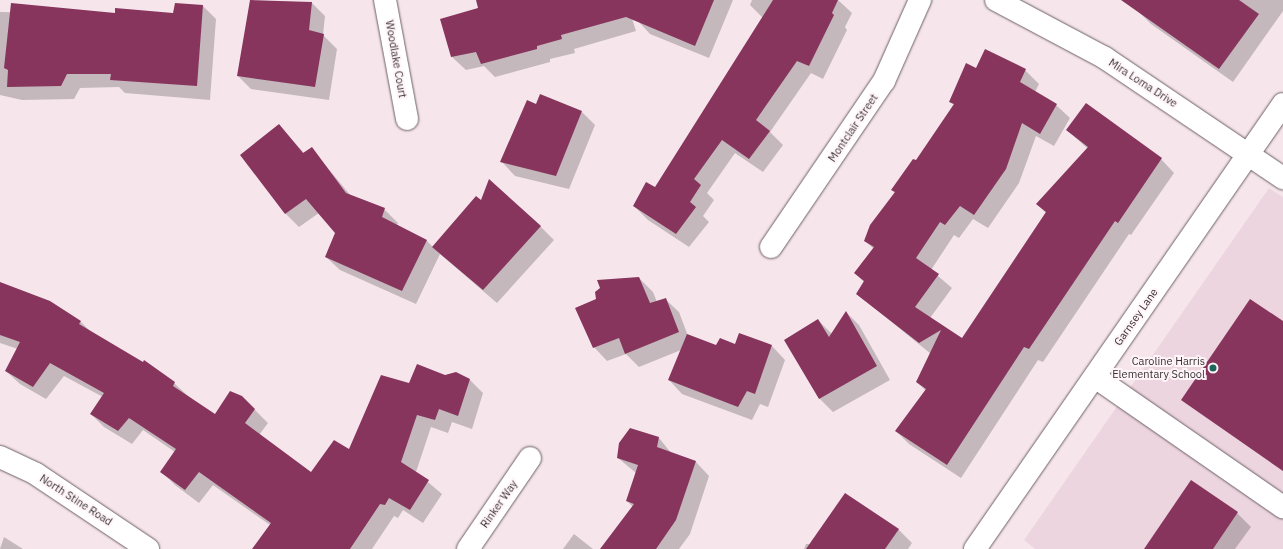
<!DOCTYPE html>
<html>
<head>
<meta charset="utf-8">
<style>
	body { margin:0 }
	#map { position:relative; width:1283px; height:549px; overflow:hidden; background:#f6e6ec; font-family:"IBM Plex Sans",sans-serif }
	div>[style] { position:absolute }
	.built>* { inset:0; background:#ecd5df }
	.shadow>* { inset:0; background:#0003 }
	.building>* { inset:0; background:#87355d }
	.roads { filter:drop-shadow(0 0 1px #6d6065) drop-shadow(0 0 1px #6d6065) }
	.minor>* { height:22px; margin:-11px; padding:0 11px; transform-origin:11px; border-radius:11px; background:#fff }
	.dots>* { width:11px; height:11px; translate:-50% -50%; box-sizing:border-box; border:2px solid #fff5f9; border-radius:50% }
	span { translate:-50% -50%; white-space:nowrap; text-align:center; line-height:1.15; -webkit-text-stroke:4px #fff5f9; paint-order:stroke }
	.street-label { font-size:11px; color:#363032 }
	.poi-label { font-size:11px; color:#363032 }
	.right { translate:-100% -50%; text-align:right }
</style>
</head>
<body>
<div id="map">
	<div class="built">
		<i style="clip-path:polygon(1269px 188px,1283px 197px,1283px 549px,1035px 549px,1024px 540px)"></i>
	</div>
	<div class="shadow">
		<i style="clip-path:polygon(251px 0,312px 3px,325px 16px,323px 35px,337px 49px,329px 100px,251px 89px,238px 76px)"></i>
		<i style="clip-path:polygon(477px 0,626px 0,636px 31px,574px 49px,575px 53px,550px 59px,550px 62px,495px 77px,484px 66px,466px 70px,452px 57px,479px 9px)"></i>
		<i style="clip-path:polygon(644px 0,733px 0,709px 58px,650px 34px,637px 20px)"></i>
		<i style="clip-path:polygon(752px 0,838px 0,852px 13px,845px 27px,847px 30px,823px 79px,811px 73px,770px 132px,783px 145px,763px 172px,735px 153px,707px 193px,714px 200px,703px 216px,709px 222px,689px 247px,648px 220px,634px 206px,656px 188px,763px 18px,750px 5px)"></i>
		<i style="clip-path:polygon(1145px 0,1283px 0,1283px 11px,1233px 82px,1151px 24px,1138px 11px)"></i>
		<i style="clip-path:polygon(203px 6px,216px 19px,210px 100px,125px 93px,119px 87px,80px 88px,74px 99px,22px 100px,0 95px,0 12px,174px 15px)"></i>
		<i style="clip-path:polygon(977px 69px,1025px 70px,1039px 84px,1035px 92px,1056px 105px,1070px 118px,1054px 146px,1036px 136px,1019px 183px,988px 228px,973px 219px,959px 238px,954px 235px,931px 270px,952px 288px,930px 318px,962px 339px,1046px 213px,1037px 204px,1088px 149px,1067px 130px,1161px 159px,1174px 173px,1131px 235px,1129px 234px,1043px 362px,1038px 360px,961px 478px,909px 444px,896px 431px,926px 391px,917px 382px,931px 354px,857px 294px,865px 283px,855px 273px,874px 249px,865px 241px,895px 193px,892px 190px,916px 162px,954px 105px,950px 102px)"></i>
		<i style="clip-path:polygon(582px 112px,595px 125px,569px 189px,515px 176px,502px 162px)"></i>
		<i style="clip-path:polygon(279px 125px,304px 153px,312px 149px,351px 196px,384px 209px,398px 223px,397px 225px,426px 240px,433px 247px,481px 202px,540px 226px,554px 240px,497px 303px,440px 254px,416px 304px,340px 270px,326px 257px,336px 233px,319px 213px,299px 227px,285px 213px)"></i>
		<i style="clip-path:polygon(639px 278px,653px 292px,657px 302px,665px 299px,679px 312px,688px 336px,717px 346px,735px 345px,740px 334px,772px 346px,785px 360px,768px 407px,760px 404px,752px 420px,682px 394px,669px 380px,681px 350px,639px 367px,626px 354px,607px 361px,594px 347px)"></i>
		<i style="clip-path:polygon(0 283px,80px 321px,93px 334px,174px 383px,188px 396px,215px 415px,242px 397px,268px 423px,259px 435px,311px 473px,350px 451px,410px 384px,456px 373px,470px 380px,483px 393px,472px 429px,452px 422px,448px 433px,431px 427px,416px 472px,442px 494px,423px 523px,403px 510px,398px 518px,394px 516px,372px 549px,260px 549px,270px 525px,213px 485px,199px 503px,175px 485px,162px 472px,175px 452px,143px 430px,132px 444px,104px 427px,91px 414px,103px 397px,64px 376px,46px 399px,20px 384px,6px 371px,18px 349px,0 343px)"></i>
		<i style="clip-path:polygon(846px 312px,859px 325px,890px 380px,833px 412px,819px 398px,818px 320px,832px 334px)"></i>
		<i style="clip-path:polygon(1283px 323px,1283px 471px,1182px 400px)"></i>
		<i style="clip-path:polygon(659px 438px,672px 454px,696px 462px,709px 476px,690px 534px,679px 549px,602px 549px,633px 507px,627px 501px,636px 473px,618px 458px)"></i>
		<i style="clip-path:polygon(1192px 481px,1237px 513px,1251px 527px,1235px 549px,1145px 549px)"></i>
		<i style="clip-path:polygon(845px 495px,899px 530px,912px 543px,908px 549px,804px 549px,806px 544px,811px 544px)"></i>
		<i style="clip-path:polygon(574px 534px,593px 549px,563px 549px)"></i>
		<i style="clip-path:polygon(4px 537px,23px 549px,0 549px)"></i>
	</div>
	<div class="building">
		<i style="clip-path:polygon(250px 0,312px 2px,309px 30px,324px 34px,315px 87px,237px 76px)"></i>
		<i style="clip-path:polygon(476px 0,714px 0,695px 46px,626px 17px,561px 35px,562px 39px,537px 46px,537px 49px,481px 64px,476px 52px,451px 57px,440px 19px,478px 8px)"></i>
		<i style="clip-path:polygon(773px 0,838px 0,832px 13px,834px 15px,809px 66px,797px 61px,756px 120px,770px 131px,749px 159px,722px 140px,694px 179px,701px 185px,690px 202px,696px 207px,676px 234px,633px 206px,646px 182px,655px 187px)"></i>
		<i style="clip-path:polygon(1121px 0,1239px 0,1259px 14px,1219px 69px)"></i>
		<i style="clip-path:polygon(11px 3px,115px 13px,115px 8px,173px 13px,175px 3px,203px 5px,197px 86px,110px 80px,111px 74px,67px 74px,61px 86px,7px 87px,8px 70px,4px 68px)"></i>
		<i style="clip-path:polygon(985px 49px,1026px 69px,1020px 82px,1057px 104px,1040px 134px,1022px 123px,1006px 169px,974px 215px,960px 206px,945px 225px,940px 222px,916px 258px,939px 274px,915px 307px,962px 338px,1046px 212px,1036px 204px,1088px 147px,1066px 130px,1086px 103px,1162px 158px,1118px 223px,1115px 221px,1029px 349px,1024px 347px,947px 465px,895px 431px,926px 389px,916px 382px,941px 330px,919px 343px,856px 294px,864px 281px,854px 273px,874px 247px,864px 241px,870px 225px,895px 192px,891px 190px,913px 159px,916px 160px,954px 104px,949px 102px,966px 63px,976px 68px)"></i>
		<i style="clip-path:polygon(540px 94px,582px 111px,556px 176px,500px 162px,527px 100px,536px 104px)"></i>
		<i style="clip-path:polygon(279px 124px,303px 153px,312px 147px,346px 193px,385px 208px,382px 217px,427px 240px,402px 291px,325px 257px,335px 233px,306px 199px,285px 214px,240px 155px)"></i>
		<i style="clip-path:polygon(489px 179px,541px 226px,483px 290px,432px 247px,476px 196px,481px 200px)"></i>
		<i style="clip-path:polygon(639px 277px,650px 303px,666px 298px,679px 332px,625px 354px,619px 338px,593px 348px,575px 308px,596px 299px,595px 292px,600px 288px,597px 280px)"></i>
		<i style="clip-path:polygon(0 282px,50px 301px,81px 321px,79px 324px,143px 362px,144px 360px,175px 382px,173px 386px,215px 414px,230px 391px,242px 396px,255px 409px,245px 423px,311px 472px,334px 440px,349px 449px,381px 375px,409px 383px,417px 364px,445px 375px,456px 372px,470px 379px,458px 416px,439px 409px,435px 420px,417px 415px,401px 462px,429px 480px,410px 510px,389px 498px,385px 505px,380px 504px,350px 549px,252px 549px,271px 523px,199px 472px,185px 490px,160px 472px,176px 449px,129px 418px,118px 431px,90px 414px,104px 393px,50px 363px,33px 387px,5px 371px,20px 342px,0 335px)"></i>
		<i style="clip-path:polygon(1250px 299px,1283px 321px,1283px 471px,1181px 400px)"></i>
		<i style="clip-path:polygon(846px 311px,877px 366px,819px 399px,784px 340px,818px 319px,829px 337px)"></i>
		<i style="clip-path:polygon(739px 333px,772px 345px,755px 394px,747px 391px,738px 407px,668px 380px,687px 334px,716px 345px,720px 338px,735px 344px)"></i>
		<i style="clip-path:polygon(630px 428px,659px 437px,657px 447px,696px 461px,676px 520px,656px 549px,600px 549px,634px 504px,626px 501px,638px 465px,617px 458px,619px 443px)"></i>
		<i style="clip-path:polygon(1191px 480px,1238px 512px,1213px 549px,1144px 549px)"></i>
		<i style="clip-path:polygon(845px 493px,899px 529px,885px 549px,806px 549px)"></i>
	</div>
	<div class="roads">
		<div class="minor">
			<i style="left:385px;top:0;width:121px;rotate:79.5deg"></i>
			<i style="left:996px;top:0;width:123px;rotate:28deg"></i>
			<i style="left:1105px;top:58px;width:215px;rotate:34deg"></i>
			<i style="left:771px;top:247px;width:201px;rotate:-55.8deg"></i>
			<i style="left:884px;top:81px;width:89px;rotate:-66deg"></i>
			<i style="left:1095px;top:377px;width:229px;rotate:34.7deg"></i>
			<i style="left:0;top:457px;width:40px;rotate:25deg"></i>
			<i style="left:36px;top:474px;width:135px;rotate:33.8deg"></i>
			<i style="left:468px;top:549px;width:110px;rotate:-55.7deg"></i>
			<i style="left:975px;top:549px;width:541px;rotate:-55.31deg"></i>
		</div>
	</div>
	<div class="dots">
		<i style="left:1213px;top:368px;background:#1e665a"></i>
	</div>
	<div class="street-label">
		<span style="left:396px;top:59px;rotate:80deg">Woodlake Court</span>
		<span style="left:1143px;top:83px;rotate:33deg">Mira Loma Drive</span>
		<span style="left:853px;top:128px;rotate:-56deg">Montclair Street</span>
		<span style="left:1136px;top:317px;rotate:-55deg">Garnsey Lane</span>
		<span style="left:76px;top:500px;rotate:33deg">North Stine Road</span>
		<span style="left:499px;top:504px;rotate:-55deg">Rinker Way</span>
	</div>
	<div class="poi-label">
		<span class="right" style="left:1205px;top:368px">Caroline Harris<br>Elementary School</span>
	</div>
</div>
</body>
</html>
